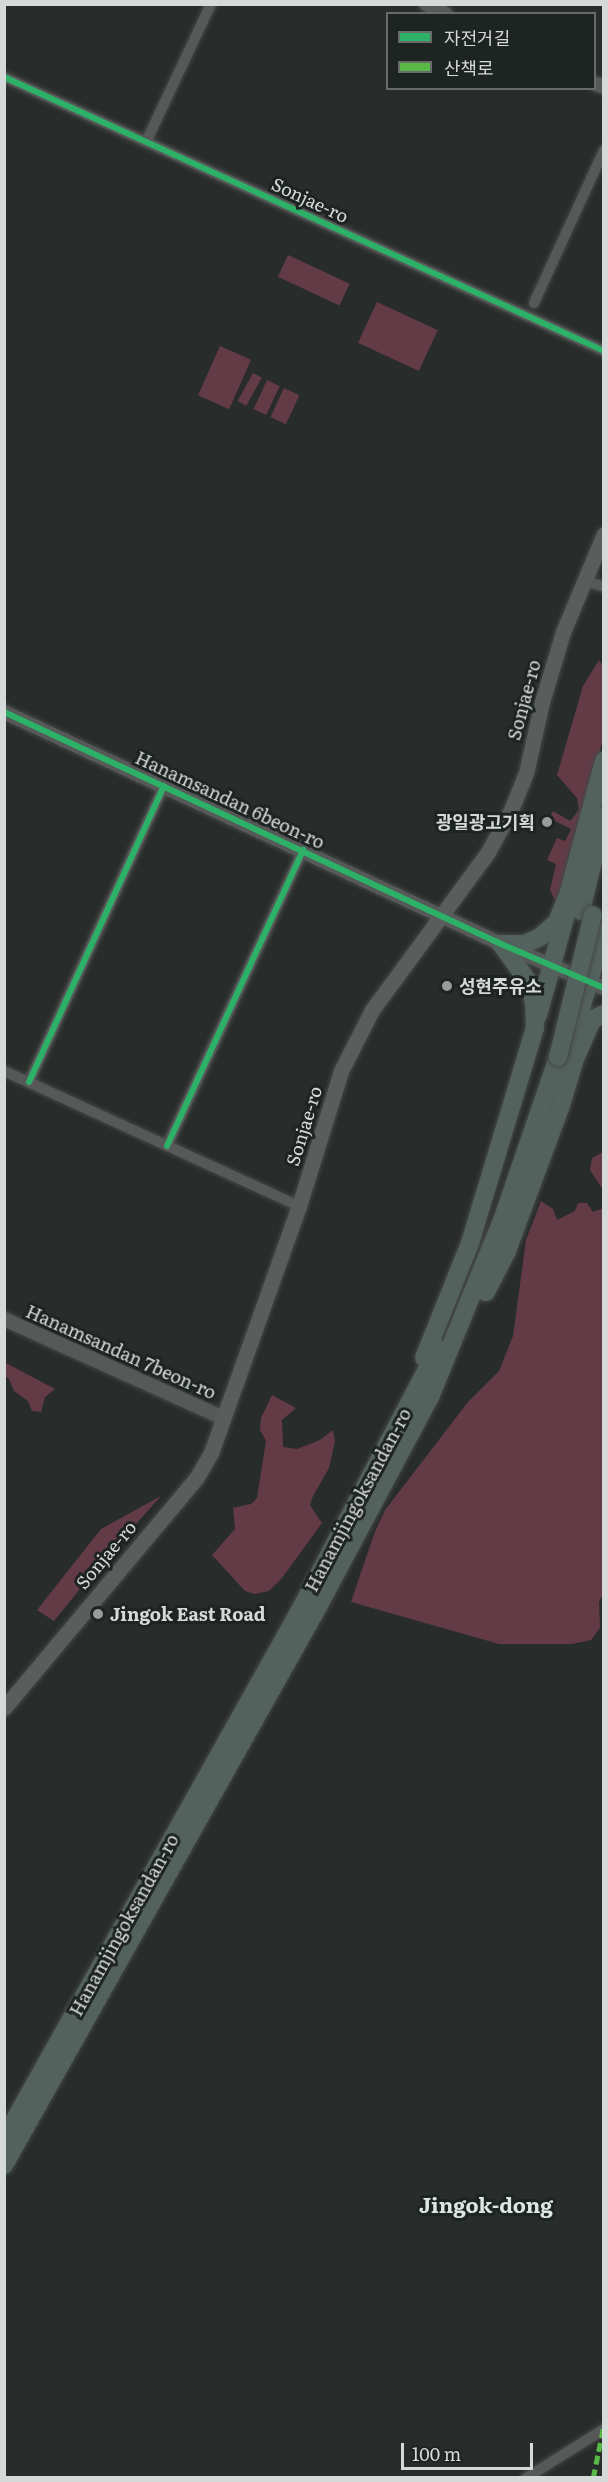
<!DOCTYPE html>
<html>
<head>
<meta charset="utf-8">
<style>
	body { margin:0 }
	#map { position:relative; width:608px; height:2482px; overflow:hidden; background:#282c2a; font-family:Literata,"Noto Sans KR",serif }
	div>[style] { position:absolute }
	.green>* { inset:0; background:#633b47; transform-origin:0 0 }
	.roads { filter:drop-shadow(0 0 2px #444846) drop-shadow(0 0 2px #444846) }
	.minor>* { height:10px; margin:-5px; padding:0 5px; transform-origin:5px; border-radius:5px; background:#575958 }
	.tertiary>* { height:14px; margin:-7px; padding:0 7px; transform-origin:7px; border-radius:7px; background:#575958 }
	.secondary>* { height:15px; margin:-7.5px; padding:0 7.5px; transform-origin:7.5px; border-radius:7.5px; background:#595e5c }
	.trunk>* { height:18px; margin:-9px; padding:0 9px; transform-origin:9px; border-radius:9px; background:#54625e }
	.bridges { filter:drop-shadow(0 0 2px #444846) drop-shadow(0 0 2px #444846) }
	.trunk-bridge>* { height:18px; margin:-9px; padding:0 9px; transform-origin:9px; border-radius:9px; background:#54625e }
	.quiet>* { height:4.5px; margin-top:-2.25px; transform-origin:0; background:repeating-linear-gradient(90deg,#58b947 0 9px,transparent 0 13.5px) }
	.cycleway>* { height:6px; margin:-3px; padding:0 3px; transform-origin:3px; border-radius:3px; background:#2db169 }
	.dots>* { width:16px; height:16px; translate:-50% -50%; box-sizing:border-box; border:3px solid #1d2422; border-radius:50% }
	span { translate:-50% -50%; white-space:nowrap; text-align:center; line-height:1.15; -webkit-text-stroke:6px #1d2422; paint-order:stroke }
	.street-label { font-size:18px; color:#d5d9d8 }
	.poi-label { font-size:18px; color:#d5d9d8; font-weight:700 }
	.right { translate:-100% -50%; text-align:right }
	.left { translate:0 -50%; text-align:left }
	.quarter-label { font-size:21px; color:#dbe5e2; font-weight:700 }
	.frame { position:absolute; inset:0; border:6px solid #d5d9d8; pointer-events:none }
	.legend { position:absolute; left:386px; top:12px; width:210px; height:78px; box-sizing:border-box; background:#1d2422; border:2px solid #676c6b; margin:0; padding:8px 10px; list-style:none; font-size:18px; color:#d5d9d8 }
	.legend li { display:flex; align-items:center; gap:12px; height:30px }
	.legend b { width:30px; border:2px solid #676c6b }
	.scale { position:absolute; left:401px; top:2443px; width:132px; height:27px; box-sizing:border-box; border:3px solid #d5d9d8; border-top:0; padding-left:8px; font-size:18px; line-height:21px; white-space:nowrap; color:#d5d9d8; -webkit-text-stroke:4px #1d2422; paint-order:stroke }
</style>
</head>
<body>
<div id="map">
	<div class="green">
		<i style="left:288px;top:255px;width:68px;height:24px;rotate:25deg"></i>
		<i style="left:377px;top:302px;width:67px;height:45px;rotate:25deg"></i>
		<i style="left:220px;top:346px;width:34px;height:54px;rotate:24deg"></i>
		<i style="left:253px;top:373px;width:10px;height:32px;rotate:29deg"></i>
		<i style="left:267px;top:380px;width:14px;height:32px;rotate:25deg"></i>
		<i style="left:284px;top:388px;width:17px;height:32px;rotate:25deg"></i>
		<i style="clip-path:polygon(599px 660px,603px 666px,603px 738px,585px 811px,568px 859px,561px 895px,555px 901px,550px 890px,556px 864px,547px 860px,557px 838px,565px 841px,571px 829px,549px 818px,553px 811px,570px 821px,579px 810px,577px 798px,557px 775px,583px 686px)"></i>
		<i style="clip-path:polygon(603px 1152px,604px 1152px,603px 1190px,590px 1170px,592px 1158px)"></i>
		<i style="clip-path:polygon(541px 1201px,553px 1209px,557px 1220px,575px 1211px,578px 1203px,587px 1203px,593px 1212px,603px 1208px,603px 1594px,599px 1602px,600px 1628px,591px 1640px,572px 1644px,499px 1644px,351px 1602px,374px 1534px,385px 1510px,468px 1402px,499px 1371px,513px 1336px,526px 1240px)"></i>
		<i style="clip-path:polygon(6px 1363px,55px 1389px,45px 1397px,41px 1412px,32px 1411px,28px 1401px,14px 1391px,9px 1379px,5px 1376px)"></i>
		<i style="clip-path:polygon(272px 1395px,296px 1408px,282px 1420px,283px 1447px,297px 1449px,320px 1440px,333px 1430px,335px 1441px,329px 1468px,313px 1496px,310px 1505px,322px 1523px,282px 1578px,269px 1591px,255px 1594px,245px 1591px,212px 1555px,235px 1529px,233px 1508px,251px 1504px,257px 1498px,266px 1441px,260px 1430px,261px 1418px)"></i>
		<i style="clip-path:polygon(161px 1496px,96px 1569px,54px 1621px,37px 1610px,101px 1529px)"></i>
	</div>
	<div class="roads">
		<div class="minor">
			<i style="left:4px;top:77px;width:660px;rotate:24.54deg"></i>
			<i style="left:146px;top:142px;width:153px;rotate:-64.8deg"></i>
			<i style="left:534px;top:303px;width:168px;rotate:-65.4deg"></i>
			<i style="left:583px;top:580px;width:22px;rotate:18deg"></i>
			<i style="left:4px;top:1071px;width:324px;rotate:24.6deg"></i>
			<i style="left:29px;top:1082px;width:325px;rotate:-65.5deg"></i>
			<i style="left:167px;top:1146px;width:326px;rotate:-65.3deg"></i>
			<i style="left:526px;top:2478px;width:92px;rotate:-32.1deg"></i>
		</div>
		<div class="tertiary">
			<i style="left:426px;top:4px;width:22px;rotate:27deg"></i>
			<i style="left:594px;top:83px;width:11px;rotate:22deg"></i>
			<i style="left:4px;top:712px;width:548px;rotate:25.02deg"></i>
			<i style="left:501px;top:944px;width:112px;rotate:23.1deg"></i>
			<i style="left:4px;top:1319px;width:240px;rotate:24.3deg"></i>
		</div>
		<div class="secondary">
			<i style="left:4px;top:1708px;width:301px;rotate:-50.1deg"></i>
			<i style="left:197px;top:1477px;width:28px;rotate:-60deg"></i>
			<i style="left:211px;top:1453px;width:262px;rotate:-70.4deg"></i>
			<i style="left:299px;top:1206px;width:141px;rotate:-72.7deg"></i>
			<i style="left:341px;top:1071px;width:68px;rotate:-63.1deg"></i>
			<i style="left:372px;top:1010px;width:196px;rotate:-53.7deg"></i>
			<i style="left:488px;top:852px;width:48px;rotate:-61.3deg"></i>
			<i style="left:511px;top:810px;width:40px;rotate:-68deg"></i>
			<i style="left:526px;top:773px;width:73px;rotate:-77.3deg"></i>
			<i style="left:542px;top:702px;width:73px;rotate:-73.3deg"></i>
			<i style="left:563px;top:632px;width:106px;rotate:-67.3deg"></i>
		</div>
		<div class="trunk">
			<i style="left:581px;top:911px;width:98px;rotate:-76.4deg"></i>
			<i style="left:501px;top:944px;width:24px"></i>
			<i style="left:525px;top:944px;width:17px;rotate:-25deg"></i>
			<i style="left:540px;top:937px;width:23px;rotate:-41deg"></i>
			<i style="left:557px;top:922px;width:29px;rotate:-68deg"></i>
			<i style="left:568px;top:895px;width:139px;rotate:-75deg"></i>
			<i style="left:538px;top:1015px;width:105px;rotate:-74.5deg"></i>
			<i style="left:577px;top:1039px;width:30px;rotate:-82deg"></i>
			<i style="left:581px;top:1009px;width:81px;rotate:-73.6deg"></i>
			<i style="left:486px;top:1292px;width:46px;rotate:-62.9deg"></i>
			<i style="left:507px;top:1251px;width:153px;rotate:-69.7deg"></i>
			<i style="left:560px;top:1108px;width:51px;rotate:-73deg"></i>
			<i style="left:575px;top:1059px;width:43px;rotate:-66.4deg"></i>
			<i style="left:592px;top:1020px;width:13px;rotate:-27deg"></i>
			<i style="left:424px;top:1358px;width:124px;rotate:-68.2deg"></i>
			<i style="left:470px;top:1243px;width:225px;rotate:-73.2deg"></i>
			<i style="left:535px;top:1028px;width:24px;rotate:-92deg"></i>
			<i style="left:534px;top:1004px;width:20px;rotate:-101deg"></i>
			<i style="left:530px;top:984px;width:49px;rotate:-125.9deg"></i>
			<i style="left:4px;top:2139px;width:602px;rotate:-60.75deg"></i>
			<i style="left:298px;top:1614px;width:300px;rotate:-62.2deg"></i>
			<i style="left:4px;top:2165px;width:632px;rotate:-60.64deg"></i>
			<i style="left:314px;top:1614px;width:246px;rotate:-61.9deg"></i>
			<i style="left:430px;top:1397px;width:193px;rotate:-67.8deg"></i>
			<i style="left:503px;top:1218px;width:170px;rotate:-71.1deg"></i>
		</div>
	</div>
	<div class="bridges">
		<div class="trunk-bridge">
			<i style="left:558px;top:1057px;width:146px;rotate:-76.2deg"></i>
		</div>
	</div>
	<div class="quiet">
		<i style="left:593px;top:2478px;width:50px;rotate:-78.5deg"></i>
	</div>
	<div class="cycleway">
		<i style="left:4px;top:77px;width:660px;rotate:24.54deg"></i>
		<i style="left:4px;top:712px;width:548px;rotate:25.02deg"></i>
		<i style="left:501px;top:944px;width:112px;rotate:23.1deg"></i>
		<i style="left:29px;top:1082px;width:325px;rotate:-65.5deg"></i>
		<i style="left:167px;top:1146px;width:326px;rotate:-65.3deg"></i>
	</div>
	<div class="dots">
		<i style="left:547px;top:822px;background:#989c9b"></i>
		<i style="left:447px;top:986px;background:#989c9b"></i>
		<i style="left:98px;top:1614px;background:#989c9b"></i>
	</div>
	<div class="street-label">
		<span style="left:310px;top:200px;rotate:25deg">Sonjae-ro</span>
		<span style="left:524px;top:700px;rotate:-75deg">Sonjae-ro</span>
		<span style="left:230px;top:800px;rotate:25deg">Hanamsandan 6beon-ro</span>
		<span style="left:304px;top:1126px;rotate:-73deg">Sonjae-ro</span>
		<span style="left:121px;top:1352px;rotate:24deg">Hanamsandan 7beon-ro</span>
		<span style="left:358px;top:1500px;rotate:-62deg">Hanamjingoksandan-ro</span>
		<span style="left:106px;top:1555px;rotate:-50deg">Sonjae-ro</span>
		<span style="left:124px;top:1925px;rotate:-61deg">Hanamjingoksandan-ro</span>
	</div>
	<div class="poi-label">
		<span class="right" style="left:535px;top:822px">광일광고기획</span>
		<span class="left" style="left:459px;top:986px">성현주유소</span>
		<span class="left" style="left:110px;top:1614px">Jingok East Road</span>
	</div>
	<div class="quarter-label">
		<span style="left:486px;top:2204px">Jingok-dong</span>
	</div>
	<div class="frame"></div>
	<ul class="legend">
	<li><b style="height:8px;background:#2db169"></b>자전거길</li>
	<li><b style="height:8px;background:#58b947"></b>산책로</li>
	</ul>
	<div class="scale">100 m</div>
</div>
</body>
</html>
